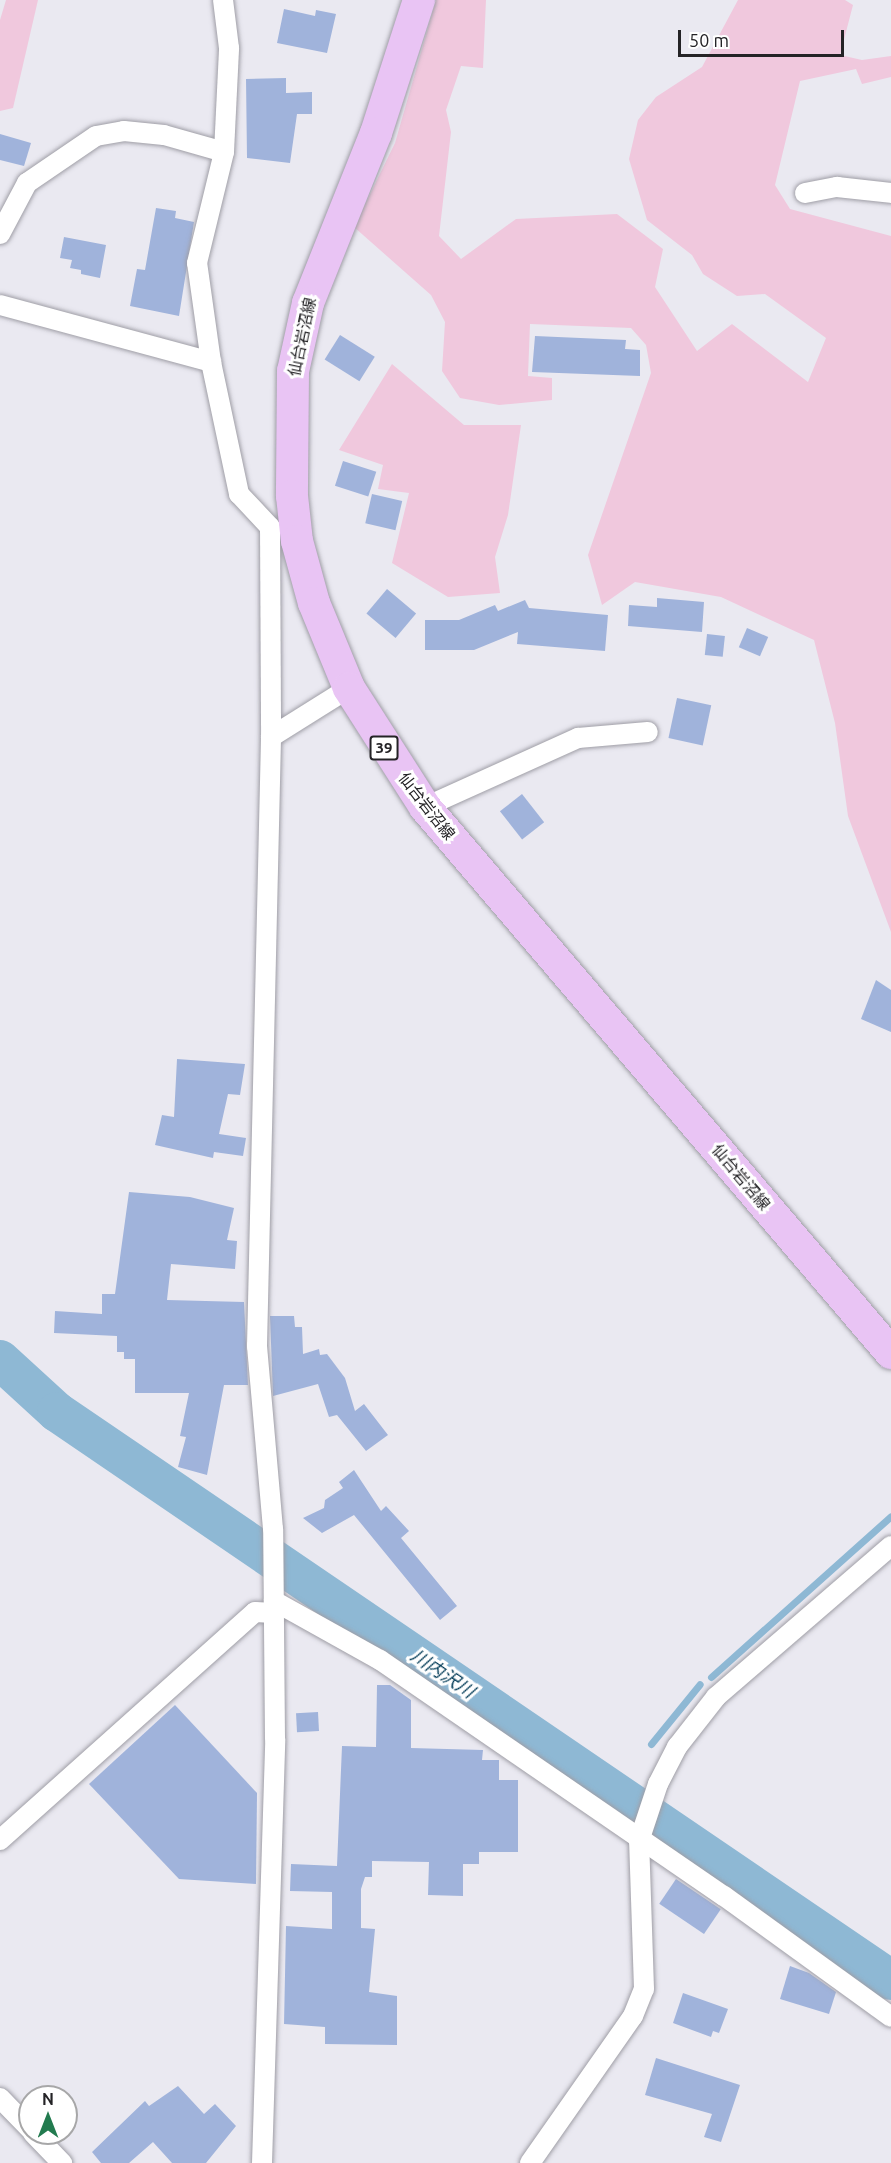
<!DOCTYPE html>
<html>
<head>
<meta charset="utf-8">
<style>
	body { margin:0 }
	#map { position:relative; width:891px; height:2163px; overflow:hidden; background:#eae9f1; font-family:Ubuntu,"Noto Sans JP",sans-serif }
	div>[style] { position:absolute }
	.green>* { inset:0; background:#f0c8dd }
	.stream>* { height:7px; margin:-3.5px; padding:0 3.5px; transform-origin:3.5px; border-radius:3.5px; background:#8eb8d4 }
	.river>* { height:40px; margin:-20px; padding:0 20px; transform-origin:20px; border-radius:20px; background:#8eb8d4 }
	.building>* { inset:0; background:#a0b3db; transform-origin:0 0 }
	.roads { filter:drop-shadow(0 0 2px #9f9ea6) drop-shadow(0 0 2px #9f9ea6) }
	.minor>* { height:20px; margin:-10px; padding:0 10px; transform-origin:10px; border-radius:10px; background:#fff }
	.primary>* { height:32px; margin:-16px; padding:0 16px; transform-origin:16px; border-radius:16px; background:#e9c4f4 }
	span { translate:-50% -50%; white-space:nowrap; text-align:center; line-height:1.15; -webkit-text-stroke:6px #fff; paint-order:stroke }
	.shield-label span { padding:2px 4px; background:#fff; border:2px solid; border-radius:4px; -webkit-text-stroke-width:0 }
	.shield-label { font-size:15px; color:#242326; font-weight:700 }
	.street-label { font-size:16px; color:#242326 }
	.water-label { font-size:18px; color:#023b57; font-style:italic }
	.north { position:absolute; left:18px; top:2085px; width:60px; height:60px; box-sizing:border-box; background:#fff; border:2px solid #a7a7a8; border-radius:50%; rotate:0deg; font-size:16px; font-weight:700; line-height:24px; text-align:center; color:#242326 }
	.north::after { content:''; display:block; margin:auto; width:21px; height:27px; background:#227b4f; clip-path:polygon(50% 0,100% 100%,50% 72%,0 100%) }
	.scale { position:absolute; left:678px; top:30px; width:166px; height:27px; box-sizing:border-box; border:3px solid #242326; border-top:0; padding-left:8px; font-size:18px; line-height:21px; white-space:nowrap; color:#242326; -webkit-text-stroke:4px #fff; paint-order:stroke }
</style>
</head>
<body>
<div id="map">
	<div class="green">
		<i style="clip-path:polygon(6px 0,38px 0,13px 108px,0 111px,0 20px)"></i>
		<i style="clip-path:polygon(436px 0,486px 0,483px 68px,461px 66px,446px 110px,451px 132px,439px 236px,461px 259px,516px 219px,617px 214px,663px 249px,655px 287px,697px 351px,732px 324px,808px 382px,826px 338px,765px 294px,737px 296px,703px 274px,692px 255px,647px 220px,629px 159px,638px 120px,656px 97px,702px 67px,738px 0,845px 0,853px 5px,840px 55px,862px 60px,891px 56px,891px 77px,862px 84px,856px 69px,800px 81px,775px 185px,790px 209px,891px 236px,891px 932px,848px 816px,835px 723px,814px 640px,721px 597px,635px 582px,602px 605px,588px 555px,651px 373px,646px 345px,631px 328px,530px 324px,528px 376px,552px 378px,552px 400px,499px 405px,460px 398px,442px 371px,445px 322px,431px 295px,354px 227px,395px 143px)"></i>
		<i style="clip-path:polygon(392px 364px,464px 425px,521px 425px,508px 515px,495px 557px,500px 593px,448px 597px,392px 563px,409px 493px,378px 489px,383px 465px,339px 450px)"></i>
	</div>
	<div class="stream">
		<i style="left:711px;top:1677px;width:241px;rotate:-41.8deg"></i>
		<i style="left:651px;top:1744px;width:77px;rotate:-50.8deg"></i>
		<i style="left:630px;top:1802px;width:13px;rotate:-77deg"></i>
	</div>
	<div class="river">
		<i style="left:0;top:1360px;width:77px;rotate:42.4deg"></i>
		<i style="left:57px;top:1412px;width:1009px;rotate:34.26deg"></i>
	</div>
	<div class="building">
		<i style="clip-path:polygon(284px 9px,315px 16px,316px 10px,336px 14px,327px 53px,277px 43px)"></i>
		<i style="clip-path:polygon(286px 78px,286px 93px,312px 92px,312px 114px,297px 114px,290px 163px,247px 158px,246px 79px)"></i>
		<i style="clip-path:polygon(0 134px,31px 143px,24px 166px,0 160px)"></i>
		<i style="clip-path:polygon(156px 208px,176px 211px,175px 218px,194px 222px,179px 316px,130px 306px,137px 269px,145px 270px)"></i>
		<i style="clip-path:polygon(64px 237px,106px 245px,100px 278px,81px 274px,81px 270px,70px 268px,72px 260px,60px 258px)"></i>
		<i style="left:340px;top:335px;width:41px;height:29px;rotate:32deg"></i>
		<i style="clip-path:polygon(535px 336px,626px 340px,625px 349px,640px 350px,640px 376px,532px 372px)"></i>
		<i style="left:343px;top:461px;width:35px;height:26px;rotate:18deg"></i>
		<i style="left:372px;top:494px;width:31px;height:30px;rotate:13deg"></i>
		<i style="left:387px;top:589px;width:38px;height:32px;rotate:40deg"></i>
		<i style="clip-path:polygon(657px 598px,704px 602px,702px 632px,628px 626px,629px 605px,657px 607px)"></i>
		<i style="clip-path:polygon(525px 600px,529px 608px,608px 615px,605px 651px,517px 644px,518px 632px,474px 650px,425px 650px,425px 620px,459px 620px,495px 605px,498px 611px)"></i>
		<i style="left:747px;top:628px;width:23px;height:21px;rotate:23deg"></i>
		<i style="left:707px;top:634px;width:18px;height:21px;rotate:6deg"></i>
		<i style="left:677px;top:698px;width:35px;height:41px;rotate:12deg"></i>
		<i style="left:522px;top:794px;width:36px;height:28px;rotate:52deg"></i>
		<i style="clip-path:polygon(876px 980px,891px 990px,891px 1032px,861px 1019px)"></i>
		<i style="clip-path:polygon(177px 1059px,245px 1064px,240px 1095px,228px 1094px,219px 1134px,246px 1138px,243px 1156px,214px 1152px,213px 1158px,155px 1145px,162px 1115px,174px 1117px)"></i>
		<i style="clip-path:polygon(129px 1192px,190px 1197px,234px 1208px,227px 1240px,237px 1241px,235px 1269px,171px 1264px,167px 1300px,244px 1302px,248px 1385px,224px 1385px,207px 1475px,178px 1467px,186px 1437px,180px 1436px,189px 1393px,135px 1393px,135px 1359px,124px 1359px,124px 1352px,117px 1352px,117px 1336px,54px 1333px,55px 1311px,102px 1314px,102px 1294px,115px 1294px)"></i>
		<i style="clip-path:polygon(270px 1316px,294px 1316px,295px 1327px,302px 1327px,303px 1354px,319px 1349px,320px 1355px,327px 1354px,345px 1378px,355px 1411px,364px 1404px,388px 1435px,366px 1451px,337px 1415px,329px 1417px,318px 1384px,273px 1396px)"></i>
		<i style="clip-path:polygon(354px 1470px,381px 1511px,386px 1506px,409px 1531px,401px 1538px,457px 1606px,440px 1620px,354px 1515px,322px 1533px,303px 1518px,324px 1508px,325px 1500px,343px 1488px,339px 1482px)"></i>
		<i style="clip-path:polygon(377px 1685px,390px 1685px,411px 1700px,411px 1748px,483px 1750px,482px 1760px,499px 1760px,499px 1780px,518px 1780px,518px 1852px,479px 1852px,479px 1864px,463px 1864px,463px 1896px,428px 1895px,429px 1862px,372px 1861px,372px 1877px,365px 1877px,361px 1889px,361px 1928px,375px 1929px,369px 1992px,397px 1996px,397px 2045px,325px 2044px,325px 2027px,284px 2024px,286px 1926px,332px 1929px,332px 1892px,290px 1891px,291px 1864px,337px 1866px,342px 1746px,376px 1747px)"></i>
		<i style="clip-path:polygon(175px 1705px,257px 1793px,256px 1884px,179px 1879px,89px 1784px)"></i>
		<i style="left:318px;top:1712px;width:19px;height:22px;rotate:87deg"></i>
		<i style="left:676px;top:1879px;width:54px;height:30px;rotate:34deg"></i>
		<i style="clip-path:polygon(790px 1966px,809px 1973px,836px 1992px,829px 2014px,780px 1999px)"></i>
		<i style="clip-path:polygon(683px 1993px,728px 2009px,719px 2033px,713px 2031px,711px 2037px,673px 2023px)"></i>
		<i style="clip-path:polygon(656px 2058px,740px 2085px,721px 2142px,704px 2137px,712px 2114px,645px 2095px)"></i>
		<i style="clip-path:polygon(178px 2086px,204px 2114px,215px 2104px,236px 2126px,206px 2163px,172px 2163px,153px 2142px,129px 2163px,101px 2163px,92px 2152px,145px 2101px,149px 2106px)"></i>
	</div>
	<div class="roads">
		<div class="minor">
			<i style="left:805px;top:193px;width:33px;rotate:-11deg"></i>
			<i style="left:837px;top:187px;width:54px;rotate:6.3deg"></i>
			<i style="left:0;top:234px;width:58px;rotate:-62.1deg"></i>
			<i style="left:27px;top:183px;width:83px;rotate:-34.3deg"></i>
			<i style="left:96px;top:136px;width:28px;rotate:-10deg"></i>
			<i style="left:124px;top:131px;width:40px;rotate:5.7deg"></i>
			<i style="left:164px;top:135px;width:62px;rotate:15.8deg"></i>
			<i style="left:0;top:305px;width:219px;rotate:15.1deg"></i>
			<i style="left:211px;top:362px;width:135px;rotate:78deg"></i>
			<i style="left:239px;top:494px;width:45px;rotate:46.8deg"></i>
			<i style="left:270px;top:527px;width:210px;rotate:89.7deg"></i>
			<i style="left:211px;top:362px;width:100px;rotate:-98deg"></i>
			<i style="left:197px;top:263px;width:114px;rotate:-76.3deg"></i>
			<i style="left:224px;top:152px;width:104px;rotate:-87.2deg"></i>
			<i style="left:229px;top:48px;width:48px;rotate:-97.1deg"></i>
			<i style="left:425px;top:807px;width:168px;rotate:-24.3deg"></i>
			<i style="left:578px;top:738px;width:70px;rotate:-4.9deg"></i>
			<i style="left:274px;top:1601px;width:121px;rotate:29.1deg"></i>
			<i style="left:380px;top:1660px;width:417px;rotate:34.5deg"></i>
			<i style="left:724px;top:1896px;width:206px;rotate:35.9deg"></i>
			<i style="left:0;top:1840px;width:342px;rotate:-41.8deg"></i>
			<i style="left:255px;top:1612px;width:19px;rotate:3deg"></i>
			<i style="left:0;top:2098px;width:43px;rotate:45.9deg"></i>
			<i style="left:33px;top:2133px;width:42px;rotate:46deg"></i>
			<i style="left:262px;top:2163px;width:424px;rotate:-88.2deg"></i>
			<i style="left:275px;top:1739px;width:210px;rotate:-90.5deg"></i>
			<i style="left:273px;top:1529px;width:184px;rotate:-95deg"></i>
			<i style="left:257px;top:1346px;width:609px;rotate:-88.68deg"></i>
			<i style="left:271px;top:737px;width:92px;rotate:-32.1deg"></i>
			<i style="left:530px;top:2163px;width:179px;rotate:-55deg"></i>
			<i style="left:633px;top:2016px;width:29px;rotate:-68deg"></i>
			<i style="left:644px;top:1989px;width:148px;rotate:-91.9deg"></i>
			<i style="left:639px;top:1841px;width:60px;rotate:-71.6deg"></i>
			<i style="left:658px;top:1784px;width:42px;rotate:-62.8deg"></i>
			<i style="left:677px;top:1747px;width:63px;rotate:-52deg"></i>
			<i style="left:716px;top:1697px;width:231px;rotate:-40.8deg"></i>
		</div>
		<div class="primary">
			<i style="left:419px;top:0;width:140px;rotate:107.9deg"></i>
			<i style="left:376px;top:133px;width:183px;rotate:111.8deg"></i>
			<i style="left:308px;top:303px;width:70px;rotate:102.4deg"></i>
			<i style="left:293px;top:371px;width:125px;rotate:90.5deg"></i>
			<i style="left:292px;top:496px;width:45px;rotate:83.7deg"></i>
			<i style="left:297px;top:541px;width:64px;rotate:74.7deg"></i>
			<i style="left:314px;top:603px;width:92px;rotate:67.6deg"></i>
			<i style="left:349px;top:688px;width:141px;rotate:57.4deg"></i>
			<i style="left:425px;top:807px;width:718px;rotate:49.52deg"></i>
		</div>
	</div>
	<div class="shield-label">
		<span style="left:384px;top:748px">39</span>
	</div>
	<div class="street-label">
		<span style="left:302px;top:337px;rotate:-78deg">仙台岩沼線</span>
		<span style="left:427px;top:806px;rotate:52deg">仙台岩沼線</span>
		<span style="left:741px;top:1177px;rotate:50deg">仙台岩沼線</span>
	</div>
	<div class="water-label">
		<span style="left:443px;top:1673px;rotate:34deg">川内沢川</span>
	</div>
	<div class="north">N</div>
	<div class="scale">50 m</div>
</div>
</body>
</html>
